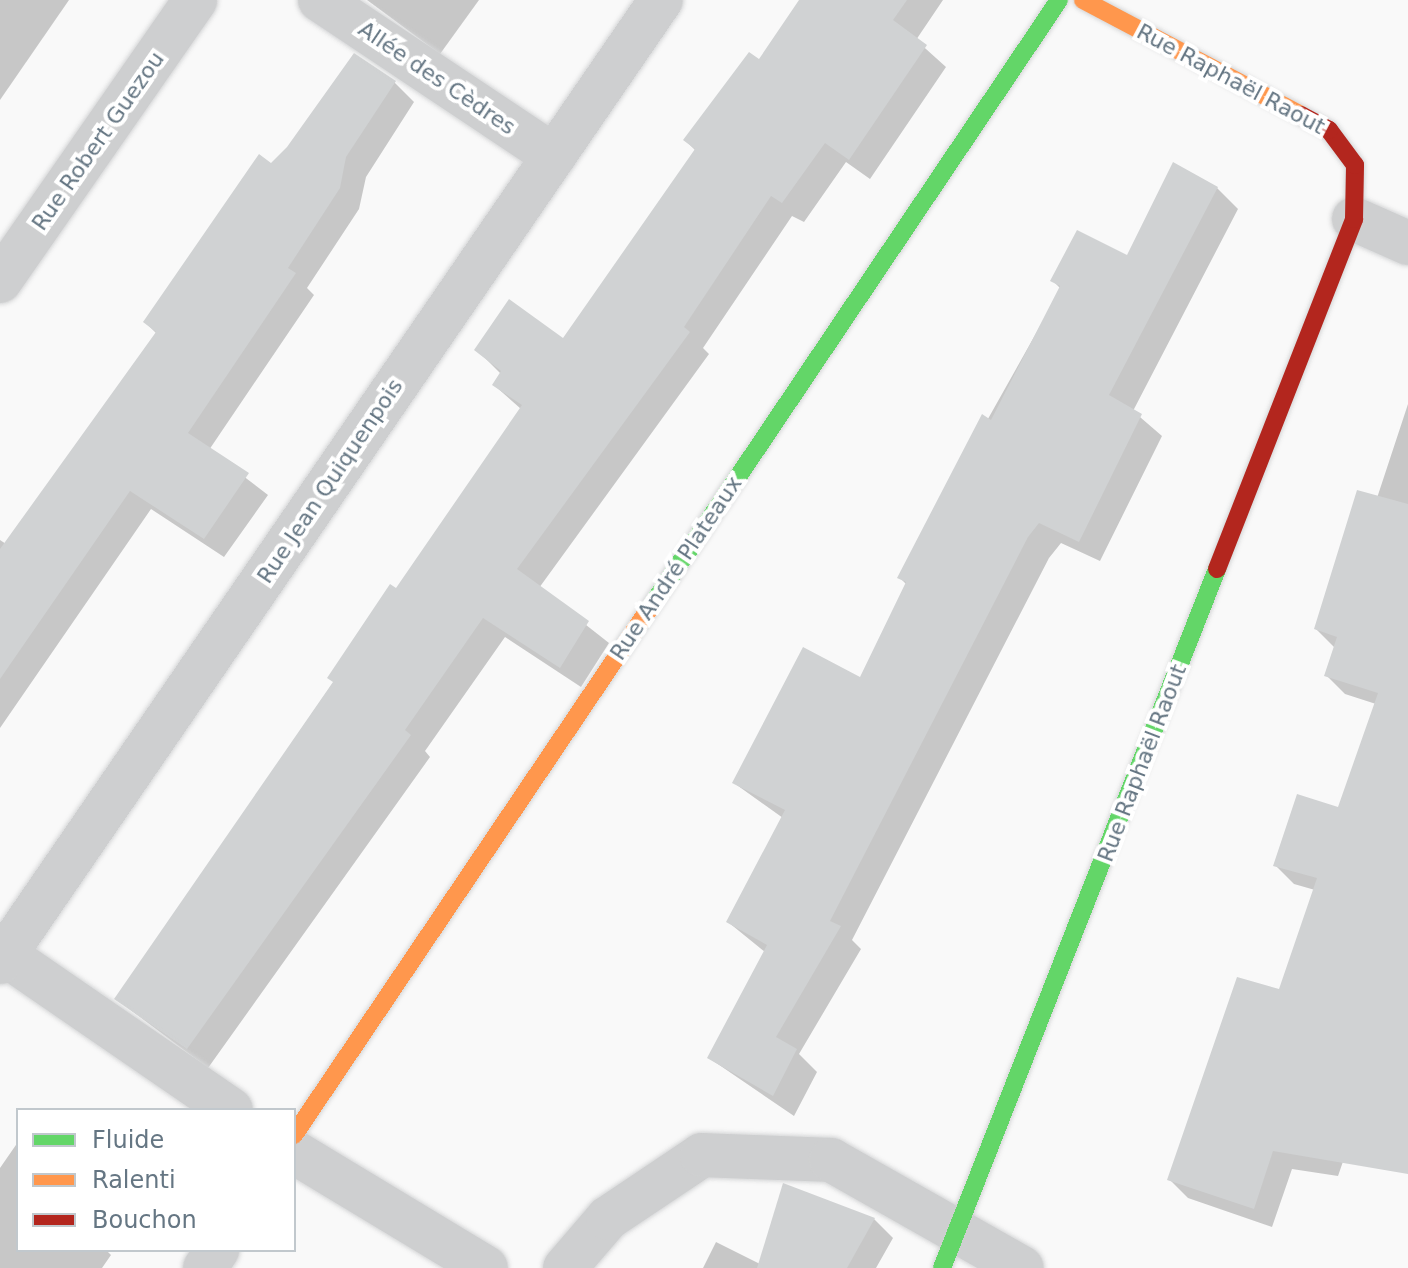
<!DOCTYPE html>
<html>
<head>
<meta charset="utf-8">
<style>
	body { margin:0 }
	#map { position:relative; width:1408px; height:1268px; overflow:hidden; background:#f9f9f9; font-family:"DejaVu Sans",sans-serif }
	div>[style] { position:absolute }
	.shadow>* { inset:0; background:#0003 }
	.building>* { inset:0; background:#d0d2d3 }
	.roads { filter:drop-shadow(0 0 2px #d5d6d7) drop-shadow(0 0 2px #d5d6d7) }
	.street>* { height:44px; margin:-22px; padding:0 22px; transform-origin:22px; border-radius:22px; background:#cecfd0 }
	.fast>* { height:18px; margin:-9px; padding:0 9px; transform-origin:9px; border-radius:9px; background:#63d668 }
	.slow>* { height:18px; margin:-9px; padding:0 9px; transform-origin:9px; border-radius:9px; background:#ff974d }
	.jam>* { height:18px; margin:-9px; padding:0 9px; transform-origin:9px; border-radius:9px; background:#b3261e }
	span { translate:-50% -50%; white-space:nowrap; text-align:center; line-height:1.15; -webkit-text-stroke:8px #fff; paint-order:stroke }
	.street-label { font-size:22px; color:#657683 }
	.legend { position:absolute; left:16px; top:1108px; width:280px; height:144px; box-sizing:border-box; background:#fff; border:2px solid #c1c8cd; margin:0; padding:10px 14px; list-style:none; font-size:24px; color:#657683 }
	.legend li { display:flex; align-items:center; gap:16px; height:40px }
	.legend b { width:40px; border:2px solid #c1c8cd }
</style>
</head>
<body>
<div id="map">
	<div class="shadow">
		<i style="clip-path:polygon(0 0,69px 0,0 100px)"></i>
		<i style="clip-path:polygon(367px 0,479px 0,440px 54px)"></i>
		<i style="clip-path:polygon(802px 0,943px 0,916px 40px,946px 67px,870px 179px,846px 162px,804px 222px,792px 216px,703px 348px,709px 354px,539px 588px,609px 643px,581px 687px,505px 637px,425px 751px,430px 757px,208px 1068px,116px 999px,521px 409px,494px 385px,501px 374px,477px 350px,564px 341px,696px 151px,685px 140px,760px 62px)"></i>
		<i style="clip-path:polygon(394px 82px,414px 102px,366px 177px,359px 209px,307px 288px,314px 295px,209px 450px,268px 495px,224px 557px,151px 509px,0 728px,0 540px,6px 544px,157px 334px,145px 322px,271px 165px)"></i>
		<i style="clip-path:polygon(1217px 188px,1238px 209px,1133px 411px,1162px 436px,1100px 561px,1061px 543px,1049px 558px,852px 940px,861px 949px,799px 1054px,817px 1072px,794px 1116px,709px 1058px,765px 952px,728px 922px,783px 818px,734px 783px,860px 679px,907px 585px,899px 577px,1061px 289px,1052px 280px,1128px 258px)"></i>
		<i style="clip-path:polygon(1408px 404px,1408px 973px,1338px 1176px,1292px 1169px,1272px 1227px,1188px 1198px,1169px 1179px,1280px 992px,1315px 890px,1294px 884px,1275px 865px,1339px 810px,1376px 704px,1345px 694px,1326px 675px,1335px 648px,1316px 629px,1377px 498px)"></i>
		<i style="clip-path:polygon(18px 1142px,18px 1250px,106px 1250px,111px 1255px,102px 1268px,0 1268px,0 1168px)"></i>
		<i style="clip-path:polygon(874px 1219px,893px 1238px,876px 1268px,703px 1268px,716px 1242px,760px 1264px)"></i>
	</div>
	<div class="building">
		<i style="clip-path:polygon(799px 0,907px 0,893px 20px,927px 45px,849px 160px,825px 143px,782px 203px,771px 196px,684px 327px,690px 332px,517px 569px,589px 621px,560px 668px,483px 618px,405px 730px,411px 735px,187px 1049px,114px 999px,333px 682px,327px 678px,390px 584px,396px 588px,522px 405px,492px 385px,501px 371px,474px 350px,509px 299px,563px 338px,695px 149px,683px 140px,749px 52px,759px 59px)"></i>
		<i style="clip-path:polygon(354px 53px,396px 81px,346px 157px,340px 188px,288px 268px,296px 273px,188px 433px,249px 473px,204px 539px,130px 491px,0 679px,0 549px,156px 332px,143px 322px,259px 154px,271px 163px,287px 147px)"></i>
		<i style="clip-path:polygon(1173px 162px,1218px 187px,1109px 395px,1142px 414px,1079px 542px,1039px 523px,1028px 537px,830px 921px,841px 926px,776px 1037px,797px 1049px,773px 1096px,707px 1058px,767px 945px,726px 922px,785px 810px,732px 783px,803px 647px,860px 677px,906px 582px,897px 578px,982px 414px,991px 420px,1060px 286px,1050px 281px,1077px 230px,1127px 255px)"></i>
		<i style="clip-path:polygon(1357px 490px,1408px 504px,1408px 1174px,1273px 1151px,1254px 1209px,1167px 1180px,1237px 977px,1279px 989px,1317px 878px,1273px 866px,1297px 794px,1338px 807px,1378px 693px,1324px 676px,1337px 637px,1314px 629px)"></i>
		<i style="clip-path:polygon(783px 1183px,875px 1218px,847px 1268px,757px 1268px)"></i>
	</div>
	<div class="roads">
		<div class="street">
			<i style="left:320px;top:0;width:281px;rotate:33.7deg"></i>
			<i style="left:1354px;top:219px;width:59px;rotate:24deg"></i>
			<i style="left:0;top:281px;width:342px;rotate:-55.2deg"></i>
			<i style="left:0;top:951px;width:280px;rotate:34.5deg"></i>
			<i style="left:0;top:962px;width:1167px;rotate:-55.51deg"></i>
			<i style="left:294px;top:1152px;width:224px;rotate:31.1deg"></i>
			<i style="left:205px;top:1268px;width:22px;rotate:-56deg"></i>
			<i style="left:565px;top:1268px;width:66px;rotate:-49.3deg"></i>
			<i style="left:608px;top:1218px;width:113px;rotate:-33.8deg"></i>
			<i style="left:702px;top:1155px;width:129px;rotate:2.2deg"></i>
			<i style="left:831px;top:1160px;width:219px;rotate:29.5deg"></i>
		</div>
		<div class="fast">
			<i style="left:649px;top:609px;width:734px;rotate:-56.05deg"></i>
			<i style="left:942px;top:1268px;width:751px;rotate:-68.52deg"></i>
		</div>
		<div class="slow">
			<i style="left:1083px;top:0;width:246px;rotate:27.8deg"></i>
			<i style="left:294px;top:1135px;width:635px;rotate:-55.98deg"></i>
		</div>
		<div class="jam">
			<i style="left:1217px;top:569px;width:376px;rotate:-68.6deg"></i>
			<i style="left:1354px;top:219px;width:54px;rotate:-88.9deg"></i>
			<i style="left:1355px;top:165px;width:44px;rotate:-126.6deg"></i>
			<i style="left:1329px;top:130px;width:32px;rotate:-152deg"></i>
		</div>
	</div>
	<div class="street-label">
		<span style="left:437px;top:78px;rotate:34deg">Allée des Cèdres</span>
		<span style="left:1231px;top:79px;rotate:28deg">Rue Raphaël Raout</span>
		<span style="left:98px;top:141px;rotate:-55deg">Rue Robert Guezou</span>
		<span style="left:330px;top:481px;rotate:-56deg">Rue Jean Quiquenpois</span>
		<span style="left:676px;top:568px;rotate:-56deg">Rue André Plateaux</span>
		<span style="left:1142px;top:763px;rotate:-69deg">Rue Raphaël Raout</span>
	</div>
	<ul class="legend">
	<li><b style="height:10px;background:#63d668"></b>Fluide</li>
	<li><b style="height:10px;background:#ff974d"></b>Ralenti</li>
	<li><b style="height:10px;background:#b3261e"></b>Bouchon</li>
	</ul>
</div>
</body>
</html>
